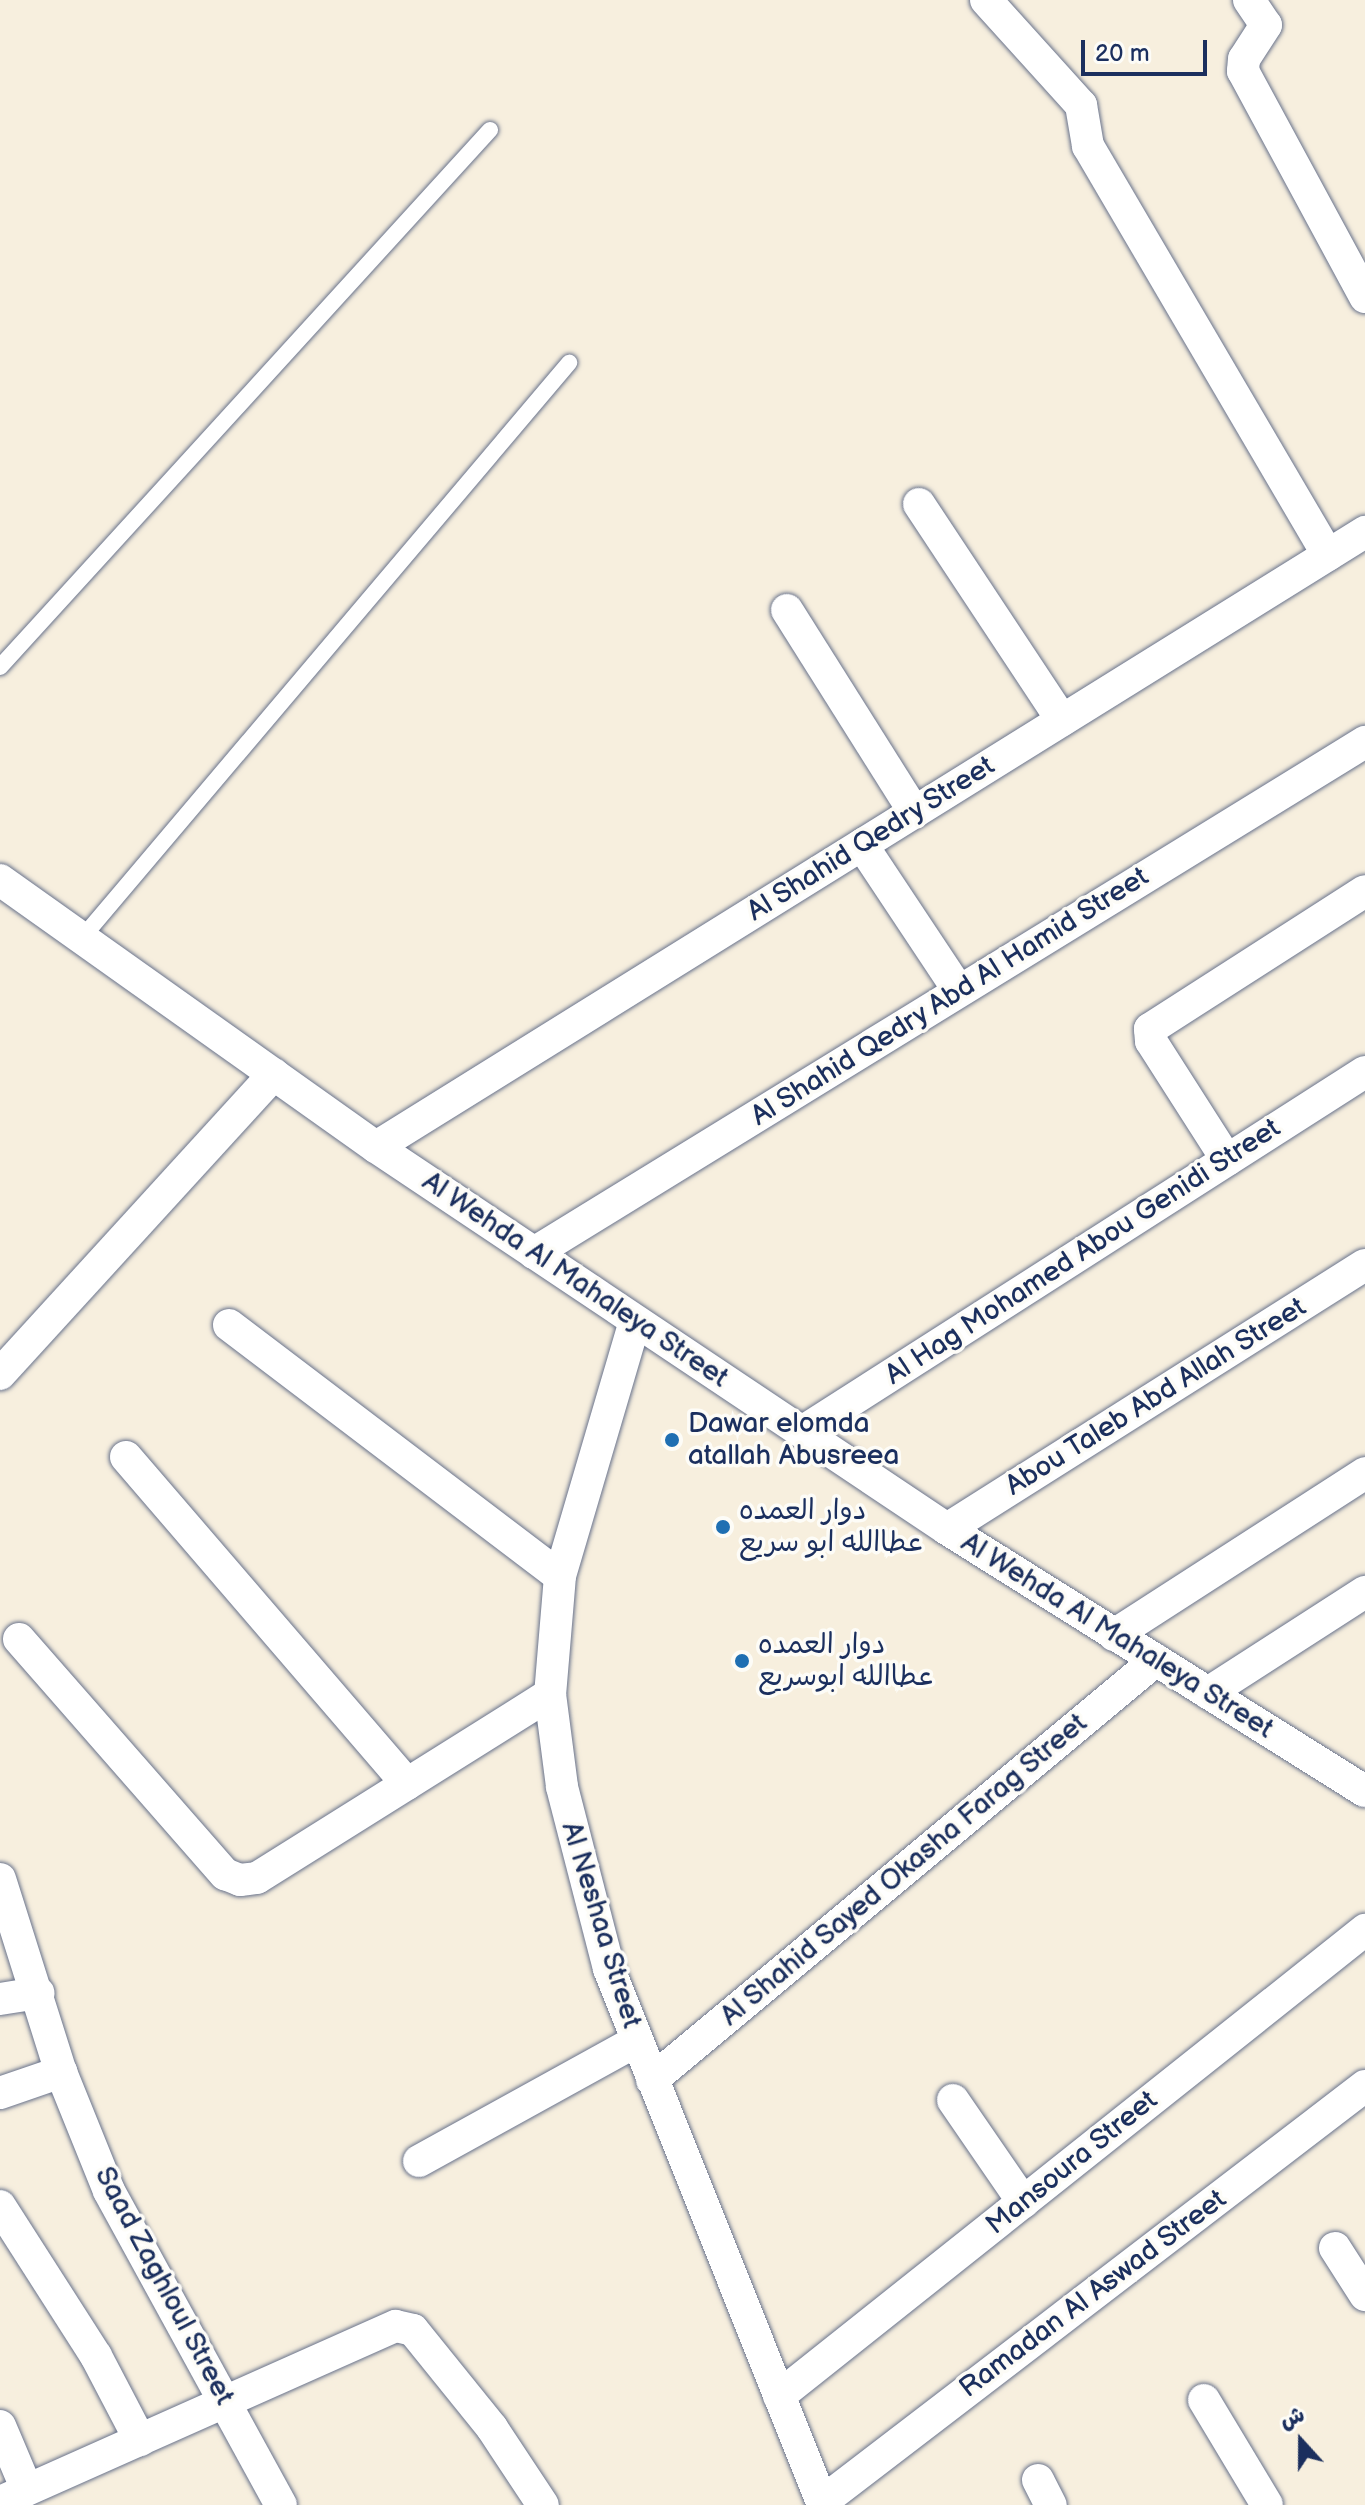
<!DOCTYPE html>
<html>
<head>
<meta charset="utf-8">
<style>
	body { margin:0 }
	#map { position:relative; width:1365px; height:2505px; overflow:hidden; background:#f7efde; font-family:"Balsamiq Sans","Playpen Sans Arabic",sans-serif }
	div>[style] { position:absolute }
	.roads { filter:drop-shadow(0 0 2px #68728b) drop-shadow(0 0 2px #68728b) }
	.lane>* { height:16px; margin:-8px; padding:0 8px; transform-origin:8px; border-radius:8px; background:#fff }
	.street>* { height:32px; margin:-16px; padding:0 16px; transform-origin:16px; border-radius:16px; background:#fff }
	.dots>* { width:22px; height:22px; translate:-50% -50%; box-sizing:border-box; border:4px solid #fdfcf7; border-radius:50% }
	span { translate:-50% -50%; white-space:nowrap; text-align:center; line-height:1.15; -webkit-text-stroke:7px #fdfcf7; paint-order:stroke }
	.street-label { font-size:28px; color:#1b2f5e }
	.poi-label { font-size:28px; color:#1b2f5e }
	.left { translate:0 -50%; text-align:left }
	.north { position:absolute; left:1261px; top:2401px; width:80px; height:80px; -webkit-text-stroke:6px #fdfcf7; paint-order:stroke; rotate:339deg; font-size:22px; font-weight:700; line-height:32px; text-align:center; color:#1b2f5e }
	.north::after { content:''; display:block; margin:auto; width:28px; height:36px; background:#1b2f5e; clip-path:polygon(50% 0,100% 100%,50% 72%,0 100%) }
	.scale { position:absolute; left:1081px; top:40px; width:126px; height:36px; box-sizing:border-box; border:4px solid #1b2f5e; border-top:0; padding-left:10px; font-size:24px; line-height:28px; white-space:nowrap; color:#1b2f5e; -webkit-text-stroke:6px #fdfcf7; paint-order:stroke }
</style>
</head>
<body>
<div id="map">
	<div class="roads">
		<div class="lane">
			<i style="left:0;top:667px;width:727px;rotate:-47.62deg"></i>
			<i style="left:82px;top:938px;width:754px;rotate:-49.74deg"></i>
		</div>
		<div class="street">
			<i style="left:986px;top:0;width:142px;rotate:47.9deg"></i>
			<i style="left:1081px;top:105px;width:42px;rotate:80.3deg"></i>
			<i style="left:1088px;top:146px;width:474px;rotate:59.6deg"></i>
			<i style="left:1249px;top:0;width:30px;rotate:56deg"></i>
			<i style="left:1266px;top:25px;width:40px;rotate:122.9deg"></i>
			<i style="left:1244px;top:59px;width:12px;rotate:95deg"></i>
			<i style="left:1243px;top:71px;width:257px;rotate:61.6deg"></i>
			<i style="left:919px;top:504px;width:259px;rotate:56.5deg"></i>
			<i style="left:787px;top:610px;width:239px;rotate:57.8deg"></i>
			<i style="left:862px;top:845px;width:175px;rotate:56.4deg"></i>
			<i style="left:0;top:880px;width:461px;rotate:35.4deg"></i>
			<i style="left:376px;top:1147px;width:687px;rotate:33.78deg"></i>
			<i style="left:947px;top:1529px;width:493px;rotate:32.1deg"></i>
			<i style="left:376px;top:1147px;width:1165px;rotate:-31.88deg"></i>
			<i style="left:1227px;top:1160px;width:141px;rotate:-122.6deg"></i>
			<i style="left:1151px;top:1041px;width:12px;rotate:-95deg"></i>
			<i style="left:1150px;top:1029px;width:255px;rotate:-32.7deg"></i>
			<i style="left:534px;top:1253px;width:976px;rotate:-31.59deg"></i>
			<i style="left:635px;top:1321px;width:266px;rotate:106.4deg"></i>
			<i style="left:560px;top:1576px;width:118px;rotate:94.8deg"></i>
			<i style="left:550px;top:1694px;width:94px;rotate:82.6deg"></i>
			<i style="left:562px;top:1787px;width:188px;rotate:75.5deg"></i>
			<i style="left:609px;top:1969px;width:577px;rotate:68.24deg"></i>
			<i style="left:229px;top:1325px;width:415px;rotate:37.2deg"></i>
			<i style="left:0;top:1374px;width:406px;rotate:-47.6deg"></i>
			<i style="left:802px;top:1432px;width:668px;rotate:-32.6deg"></i>
			<i style="left:126px;top:1457px;width:431px;rotate:49.3deg"></i>
			<i style="left:947px;top:1529px;width:494px;rotate:-32.3deg"></i>
			<i style="left:1114px;top:1635px;width:299px;rotate:-32.8deg"></i>
			<i style="left:19px;top:1639px;width:313px;rotate:48.8deg"></i>
			<i style="left:225px;top:1874px;width:16px;rotate:22deg"></i>
			<i style="left:240px;top:1880px;width:17px;rotate:-7deg"></i>
			<i style="left:257px;top:1878px;width:346px;rotate:-32.1deg"></i>
			<i style="left:1208px;top:1693px;width:187px;rotate:-32.8deg"></i>
			<i style="left:0;top:1879px;width:202px;rotate:72.5deg"></i>
			<i style="left:61px;top:2072px;width:128px;rotate:68deg"></i>
			<i style="left:109px;top:2191px;width:358px;rotate:61.3deg"></i>
			<i style="left:0;top:1999px;width:39px;rotate:-9deg"></i>
			<i style="left:652px;top:2080px;width:656px;rotate:-39.81deg"></i>
			<i style="left:0;top:2093px;width:65px;rotate:-19deg"></i>
			<i style="left:953px;top:2100px;width:124px;rotate:55.5deg"></i>
			<i style="left:419px;top:2161px;width:248px;rotate:-28.9deg"></i>
			<i style="left:0;top:2206px;width:178px;rotate:57.4deg"></i>
			<i style="left:96px;top:2356px;width:95px;rotate:62.4deg"></i>
			<i style="left:1335px;top:2248px;width:56px;rotate:57.4deg"></i>
			<i style="left:779px;top:2396px;width:749px;rotate:-38.49deg"></i>
			<i style="left:1204px;top:2400px;width:122px;rotate:59deg"></i>
			<i style="left:0;top:2426px;width:69px;rotate:67.1deg"></i>
			<i style="left:1038px;top:2480px;width:28px;rotate:63deg"></i>
			<i style="left:0;top:2502px;width:433px;rotate:-24deg"></i>
			<i style="left:396px;top:2326px;width:17px;rotate:13deg"></i>
			<i style="left:413px;top:2330px;width:126px;rotate:51.1deg"></i>
			<i style="left:492px;top:2428px;width:92px;rotate:56.5deg"></i>
			<i style="left:822px;top:2502px;width:684px;rotate:-37.46deg"></i>
		</div>
	</div>
	<div class="dots">
		<i style="left:672px;top:1440px;background:#1f6fb2"></i>
		<i style="left:723px;top:1527px;background:#1f6fb2"></i>
		<i style="left:742px;top:1661px;background:#1f6fb2"></i>
	</div>
	<div class="street-label">
		<span style="left:871px;top:839px;rotate:-32deg">Al Shahid Qedry Street</span>
		<span style="left:950px;top:997px;rotate:-32deg">Al Shahid Qedry Abd Al Hamid Street</span>
		<span style="left:1083px;top:1252px;rotate:-33deg">Al Hag Mohamed Abou Genidi Street</span>
		<span style="left:575px;top:1280px;rotate:34deg">Al Wehda Al Mahaleya Street</span>
		<span style="left:1156px;top:1397px;rotate:-32deg">Abou Taleb Abd Allah Street</span>
		<span style="left:1117px;top:1636px;rotate:32deg">Al Wehda Al Mahaleya Street</span>
		<span style="left:904px;top:1870px;rotate:-40deg">Al Shahid Sayed Okasha Farag Street</span>
		<span style="left:601px;top:1925px;rotate:73deg">Al Neshaa Street</span>
		<span style="left:1072px;top:2163px;rotate:-39deg">Mansoura Street</span>
		<span style="left:164px;top:2286px;rotate:62deg">Saad Zaghloul Street</span>
		<span style="left:1093px;top:2294px;rotate:-37deg">Ramadan Al Aswad Street</span>
	</div>
	<div class="poi-label">
		<span class="left" style="left:688px;top:1440px">Dawar elomda<br>atallah Abusreea</span>
		<span class="left" style="left:739px;top:1527px">دوار العمده<br>عطاالله ابو سريع</span>
		<span class="left" style="left:758px;top:1661px">دوار العمده<br>عطاالله ابوسريع</span>
	</div>
	<div class="north">ش</div>
	<div class="scale">20 m</div>
</div>
</body>
</html>
